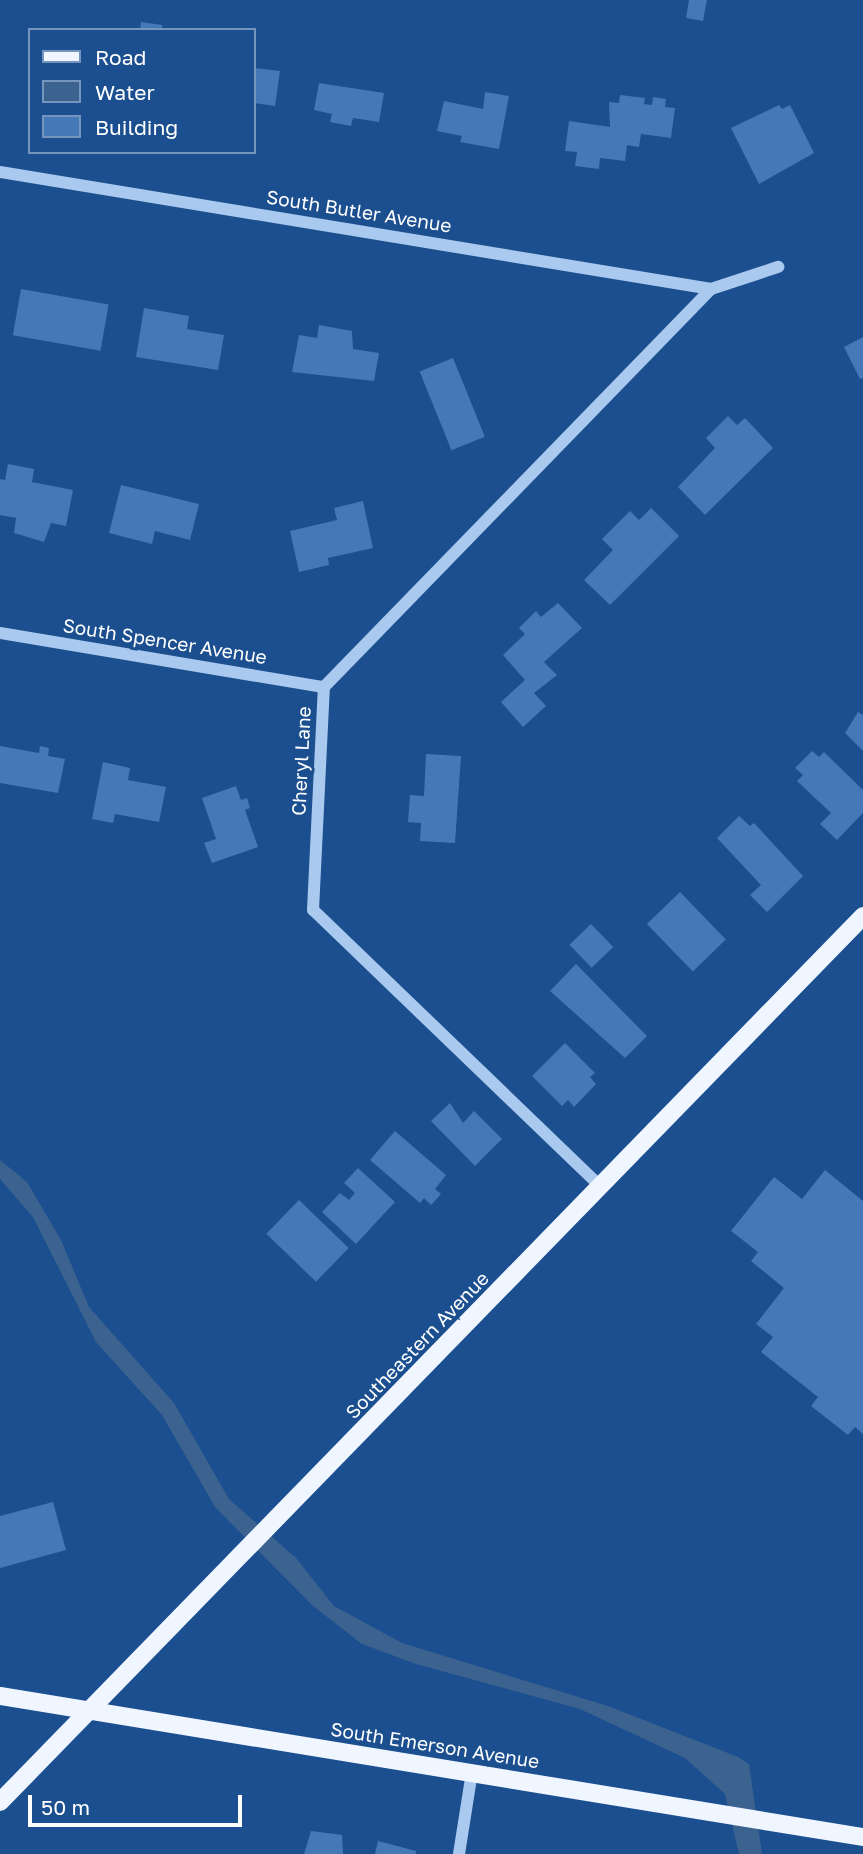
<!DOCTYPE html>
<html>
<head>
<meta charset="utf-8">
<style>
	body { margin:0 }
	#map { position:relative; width:863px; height:1854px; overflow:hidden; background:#1b4f8f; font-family:"Golos Text",sans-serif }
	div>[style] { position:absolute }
	.water>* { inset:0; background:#3c6290 }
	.building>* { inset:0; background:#4478b7; transform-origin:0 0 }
	.minor>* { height:12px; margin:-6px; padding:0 6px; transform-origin:6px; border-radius:6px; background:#a9c9ee }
	.major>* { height:18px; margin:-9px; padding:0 9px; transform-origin:9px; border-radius:9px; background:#f0f6ff }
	span { translate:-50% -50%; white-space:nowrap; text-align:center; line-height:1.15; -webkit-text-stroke:6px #1b4f8f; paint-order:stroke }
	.street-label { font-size:19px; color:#fff }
	.legend { position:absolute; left:28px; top:28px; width:228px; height:126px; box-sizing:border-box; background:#1b4f8f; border:2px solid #7695bc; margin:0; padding:9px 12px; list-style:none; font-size:21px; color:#fff }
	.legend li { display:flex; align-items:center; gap:14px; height:35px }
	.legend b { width:35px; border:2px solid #7695bc }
	.scale { position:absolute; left:28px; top:1795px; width:214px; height:32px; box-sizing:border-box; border:4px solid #fff; border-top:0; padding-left:9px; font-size:21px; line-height:24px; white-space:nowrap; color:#fff; -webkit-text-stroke:5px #1b4f8f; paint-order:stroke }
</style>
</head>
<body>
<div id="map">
	<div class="water">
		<i style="clip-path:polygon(0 1160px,27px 1182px,61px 1240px,89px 1307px,174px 1403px,229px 1499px,296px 1558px,334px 1606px,402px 1643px,608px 1706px,738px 1757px,749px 1764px,762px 1854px,739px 1854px,725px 1794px,685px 1758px,580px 1709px,416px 1664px,362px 1644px,313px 1606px,215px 1507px,162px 1415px,96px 1342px,33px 1217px,0 1179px)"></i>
	</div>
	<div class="building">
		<i style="clip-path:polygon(689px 0,707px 0,703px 21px,686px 18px)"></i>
		<i style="clip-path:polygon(141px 22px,162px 25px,162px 30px,140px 30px)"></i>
		<i style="clip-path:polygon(254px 68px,280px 71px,275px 106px,254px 103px)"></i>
		<i style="clip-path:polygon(319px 83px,384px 93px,379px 122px,353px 118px,351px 126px,330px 122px,332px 114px,314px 110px)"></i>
		<i style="clip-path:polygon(485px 92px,509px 96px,499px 149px,460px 142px,462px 136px,437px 131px,444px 101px,483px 109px)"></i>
		<i style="clip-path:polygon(620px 95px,645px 98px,644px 104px,652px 105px,653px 97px,666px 99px,665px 107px,675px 108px,671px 138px,641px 134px,639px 147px,627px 145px,625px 161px,600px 158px,599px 169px,575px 166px,577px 152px,565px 151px,569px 121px,610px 127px,609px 102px,619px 103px)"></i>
		<i style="clip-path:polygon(779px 105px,782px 109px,790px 105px,814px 153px,759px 184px,731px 128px)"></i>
		<i style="left:21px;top:289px;width:89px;height:47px;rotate:10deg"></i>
		<i style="clip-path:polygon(144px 308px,189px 316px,187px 329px,224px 335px,218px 370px,136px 357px)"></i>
		<i style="clip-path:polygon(319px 325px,352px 331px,353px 349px,379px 353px,374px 381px,292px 372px,299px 335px,317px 338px)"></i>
		<i style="clip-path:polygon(863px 337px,863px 378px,860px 379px,844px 347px)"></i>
		<i style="left:453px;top:358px;width:85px;height:36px;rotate:68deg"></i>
		<i style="clip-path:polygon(728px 416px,737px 425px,745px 418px,773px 448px,705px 515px,678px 487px,715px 448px,706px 438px)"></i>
		<i style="clip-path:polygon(8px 464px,34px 469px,32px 482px,73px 490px,66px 526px,51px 523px,44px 542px,14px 533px,16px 518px,0 515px,0 479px,5px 480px)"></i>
		<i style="clip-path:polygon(121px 485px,199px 504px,190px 540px,155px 531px,152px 544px,109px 533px)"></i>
		<i style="clip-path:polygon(363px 501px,373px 548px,328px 558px,329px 565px,299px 572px,290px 531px,337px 520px,334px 508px)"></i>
		<i style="clip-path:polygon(651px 508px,679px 536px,610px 605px,584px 580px,613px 550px,602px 539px,630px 511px,639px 520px)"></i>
		<i style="clip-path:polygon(558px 603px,582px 628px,544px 662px,557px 675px,534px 693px,546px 706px,523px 727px,501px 702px,525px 680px,503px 655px,525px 634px,519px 628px,536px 611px,541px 617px)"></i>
		<i style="clip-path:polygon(858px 712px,863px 715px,863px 751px,845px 733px)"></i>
		<i style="clip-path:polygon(0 746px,39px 753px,40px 746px,49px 748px,48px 756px,65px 759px,58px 793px,0 783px)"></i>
		<i style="clip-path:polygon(812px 751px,819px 757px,824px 752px,863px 790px,863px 813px,837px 840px,820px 824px,831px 813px,797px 781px,803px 775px,795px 768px)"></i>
		<i style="clip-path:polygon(426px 754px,461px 756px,455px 843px,420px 841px,421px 823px,408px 822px,410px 795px,424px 796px)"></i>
		<i style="clip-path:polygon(103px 762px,130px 768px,128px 780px,166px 787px,159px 822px,115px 814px,113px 823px,92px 819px)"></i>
		<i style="clip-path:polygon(236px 786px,241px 800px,247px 798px,250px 808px,245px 810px,258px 847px,212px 863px,204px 843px,216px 839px,202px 798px)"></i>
		<i style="clip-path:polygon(739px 816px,750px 826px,754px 823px,803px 876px,767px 912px,750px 895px,761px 885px,717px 838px)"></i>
		<i style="left:680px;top:892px;width:66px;height:46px;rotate:46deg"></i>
		<i style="left:591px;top:924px;width:32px;height:30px;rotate:46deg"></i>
		<i style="clip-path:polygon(576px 964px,647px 1036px,625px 1058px,550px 991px)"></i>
		<i style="clip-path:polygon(565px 1043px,595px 1073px,590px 1077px,596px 1084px,574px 1107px,568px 1100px,562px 1106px,532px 1076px)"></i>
		<i style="clip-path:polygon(450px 1103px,463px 1123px,474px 1111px,502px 1139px,475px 1166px,431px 1121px)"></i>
		<i style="clip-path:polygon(395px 1131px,446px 1175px,435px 1189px,441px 1194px,431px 1205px,424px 1198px,420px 1203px,370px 1160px)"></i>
		<i style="clip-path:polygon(358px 1168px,395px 1202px,356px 1244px,322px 1212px,340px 1193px,349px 1200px,355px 1193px,344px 1183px)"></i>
		<i style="clip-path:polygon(825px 1170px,863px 1201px,863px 1434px,855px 1427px,848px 1435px,811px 1406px,818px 1397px,761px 1352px,773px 1337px,756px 1324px,784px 1288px,751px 1261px,758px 1252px,731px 1231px,774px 1177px,802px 1199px)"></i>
		<i style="left:299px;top:1200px;width:69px;height:47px;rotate:44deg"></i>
		<i style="clip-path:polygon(53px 1502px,66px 1550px,0 1568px,0 1516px)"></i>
		<i style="clip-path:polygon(311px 1831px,342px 1835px,343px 1854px,304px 1854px)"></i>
		<i style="clip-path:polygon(378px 1841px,416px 1851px,416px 1854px,375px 1854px)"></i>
	</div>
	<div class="minor">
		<i style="left:0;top:172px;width:721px;rotate:9.34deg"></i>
		<i style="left:711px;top:289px;width:71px;rotate:-18.2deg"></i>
		<i style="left:0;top:633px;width:328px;rotate:9.5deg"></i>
		<i style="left:600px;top:1186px;width:398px;rotate:-136.1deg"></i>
		<i style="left:313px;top:910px;width:223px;rotate:-87.2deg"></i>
		<i style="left:324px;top:687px;width:555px;rotate:-45.8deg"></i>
		<i style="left:459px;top:1854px;width:83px;rotate:-81deg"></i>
	</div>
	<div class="major">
		<i style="left:0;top:1696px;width:874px;rotate:9.28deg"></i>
		<i style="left:0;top:1802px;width:1237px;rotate:-45.75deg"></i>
	</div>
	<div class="street-label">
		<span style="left:359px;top:211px;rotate:9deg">South Butler Avenue</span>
		<span style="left:165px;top:641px;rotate:9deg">South Spencer Avenue</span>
		<span style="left:301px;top:761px;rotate:-87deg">Cheryl Lane</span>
		<span style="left:417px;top:1345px;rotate:-46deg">Southeastern Avenue</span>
		<span style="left:435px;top:1745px;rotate:9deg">South Emerson Avenue</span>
	</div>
	<ul class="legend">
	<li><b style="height:9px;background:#f0f6ff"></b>Road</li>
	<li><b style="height:19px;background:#3c6290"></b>Water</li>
	<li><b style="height:19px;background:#4478b7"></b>Building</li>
	</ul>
	<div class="scale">50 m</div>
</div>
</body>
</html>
